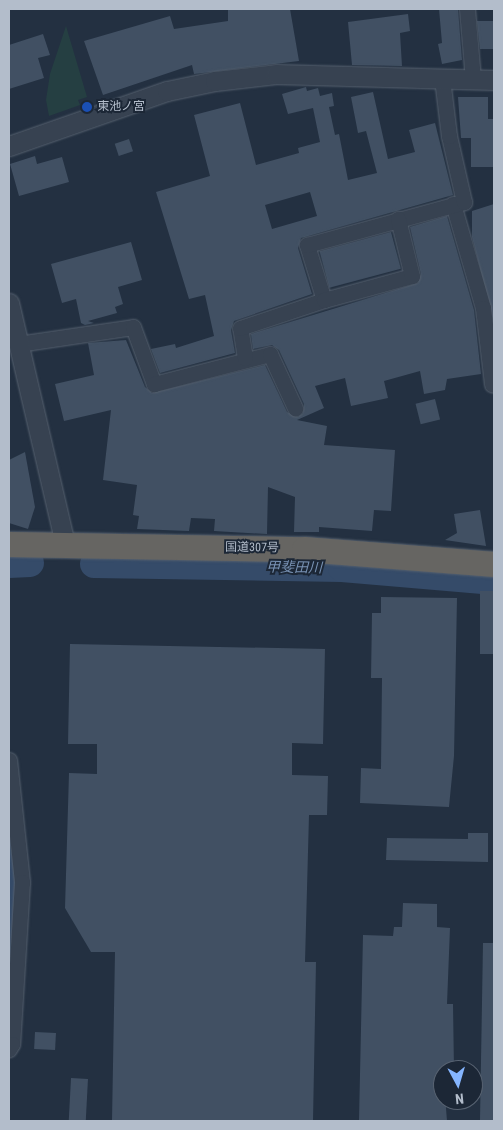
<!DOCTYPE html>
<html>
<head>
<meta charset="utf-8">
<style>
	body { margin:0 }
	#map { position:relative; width:503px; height:1130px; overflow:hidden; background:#233041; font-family:"Roboto Condensed","Noto Sans JP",sans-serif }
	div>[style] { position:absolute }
	.green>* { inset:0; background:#253f42 }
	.river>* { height:28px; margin:-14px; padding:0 14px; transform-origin:14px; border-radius:14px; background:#354b69 }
	.building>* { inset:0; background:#415063; transform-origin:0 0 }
	.roads { filter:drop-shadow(0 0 1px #55606e) drop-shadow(0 0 1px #55606e) }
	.minor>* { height:15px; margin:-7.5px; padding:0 7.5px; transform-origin:7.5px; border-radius:7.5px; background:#374251 }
	.tertiary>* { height:19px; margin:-9.5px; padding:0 9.5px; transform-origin:9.5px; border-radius:9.5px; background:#374251 }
	.trunk>* { height:25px; margin:-12.5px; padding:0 12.5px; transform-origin:12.5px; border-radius:12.5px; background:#666562 }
	.dots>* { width:14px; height:14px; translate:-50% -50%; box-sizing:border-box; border:2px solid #1c2736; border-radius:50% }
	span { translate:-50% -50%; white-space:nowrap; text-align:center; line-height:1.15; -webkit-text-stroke:4px #1c2736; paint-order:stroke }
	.poi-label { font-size:12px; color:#b3bdcb }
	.left { translate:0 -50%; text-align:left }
	.street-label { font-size:12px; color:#b3bdcb }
	.water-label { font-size:14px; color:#7993b5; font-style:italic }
	.frame { position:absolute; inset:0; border:10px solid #b3bdcb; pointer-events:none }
	.north { position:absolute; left:433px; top:1060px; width:50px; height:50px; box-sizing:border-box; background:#1c2736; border:1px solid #586372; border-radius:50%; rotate:174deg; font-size:14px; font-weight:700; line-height:20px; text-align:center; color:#b3bdcb }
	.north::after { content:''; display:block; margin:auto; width:18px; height:22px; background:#85b5ff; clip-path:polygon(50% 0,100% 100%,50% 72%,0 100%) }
</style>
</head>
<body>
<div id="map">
	<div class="green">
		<i style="clip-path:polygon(66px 26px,87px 97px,78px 100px,80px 105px,49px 116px,46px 100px,50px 74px)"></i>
	</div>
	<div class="river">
		<i style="left:9px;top:564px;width:21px;rotate:-3deg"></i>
		<i style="left:94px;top:564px;width:248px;rotate:0.9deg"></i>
		<i style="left:342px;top:568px;width:153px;rotate:4.9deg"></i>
		<i style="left:9px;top:831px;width:52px;rotate:84.5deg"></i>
		<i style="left:14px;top:883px;width:90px;rotate:93.2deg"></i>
	</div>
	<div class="building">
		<i style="clip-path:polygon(228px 9px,290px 9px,299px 61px,194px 74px,192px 65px,103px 95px,84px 41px,170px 16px,174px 29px,228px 21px)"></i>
		<i style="clip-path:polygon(439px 9px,458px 9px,462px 60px,442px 64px,438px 44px,442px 43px)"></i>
		<i style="clip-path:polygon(408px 14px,410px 31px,400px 33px,402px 66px,352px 65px,348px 22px)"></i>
		<i style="clip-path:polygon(477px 21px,494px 21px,494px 49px,480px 49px)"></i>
		<i style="clip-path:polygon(43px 34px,50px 55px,38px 58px,44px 78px,9px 89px,9px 45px)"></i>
		<i style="clip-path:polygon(evenodd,306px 87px,307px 91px,318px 88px,320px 96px,332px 93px,334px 106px,329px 107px,335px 135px,339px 134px,348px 180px,377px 173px,366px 131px,358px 133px,351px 97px,373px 92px,388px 159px,415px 152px,409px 130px,435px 123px,453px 195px,301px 238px,298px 248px,312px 294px,234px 321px,231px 330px,235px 353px,160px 373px,151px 349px,175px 344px,176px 348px,214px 336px,205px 295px,189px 299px,156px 192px,210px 176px,194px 115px,240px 103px,256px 165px,299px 153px,298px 148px,320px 142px,313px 108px,288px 114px,282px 94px,306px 87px,310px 192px,317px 216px,272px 229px,265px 205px,310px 192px)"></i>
		<i style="clip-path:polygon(458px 97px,488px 97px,488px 119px,494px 119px,494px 167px,471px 167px,471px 138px,461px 138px)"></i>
		<i style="left:129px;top:139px;width:13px;height:15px;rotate:72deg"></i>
		<i style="clip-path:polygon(35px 156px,37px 164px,62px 157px,69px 182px,19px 196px,10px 164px)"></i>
		<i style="clip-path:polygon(494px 204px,494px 323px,472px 237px,472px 211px)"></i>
		<i style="clip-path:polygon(447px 216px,474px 310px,481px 374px,447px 379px,445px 390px,424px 394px,420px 371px,384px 381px,388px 398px,351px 406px,345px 378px,315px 386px,324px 408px,297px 420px,327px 426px,324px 445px,395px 450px,391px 511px,374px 510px,372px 531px,319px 527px,319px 532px,294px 532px,295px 497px,268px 487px,267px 534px,214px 531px,215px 519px,191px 518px,189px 531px,137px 529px,139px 516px,133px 515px,137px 485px,103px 480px,111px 410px,64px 421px,55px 384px,94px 375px,88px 343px,126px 340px,145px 387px,152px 393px,265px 365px,287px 412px,298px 417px,303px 413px,304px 404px,279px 350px,272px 345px,253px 349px,251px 334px,418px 283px,421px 274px,410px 227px)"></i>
		<i style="left:391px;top:232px;width:38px;height:74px;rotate:75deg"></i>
		<i style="clip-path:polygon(131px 242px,142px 280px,118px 287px,123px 304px,115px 307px,117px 313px,88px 321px,94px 323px,85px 325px,81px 323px,76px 299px,62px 303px,51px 264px)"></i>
		<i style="left:435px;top:399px;width:21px;height:20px;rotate:76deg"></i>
		<i style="clip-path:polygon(25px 452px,35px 507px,28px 529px,9px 523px,9px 460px)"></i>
		<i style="clip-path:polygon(480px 510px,486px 546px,445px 540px,457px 533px,454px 514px)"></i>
		<i style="left:480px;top:591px;width:14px;height:63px"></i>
		<i style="clip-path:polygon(381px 597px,457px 598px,454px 756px,449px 807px,360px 803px,361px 768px,381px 769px,382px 678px,371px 678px,372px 613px,381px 613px)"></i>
		<i style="clip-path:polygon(70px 644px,325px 649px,323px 744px,292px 743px,292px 775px,328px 776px,327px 815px,309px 815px,305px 962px,316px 962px,313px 1121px,112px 1121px,115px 952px,91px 952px,65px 908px,69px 773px,97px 774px,97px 744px,68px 744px)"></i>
		<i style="clip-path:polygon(468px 833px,488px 833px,488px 862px,386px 860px,387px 838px,468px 839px)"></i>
		<i style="clip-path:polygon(403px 903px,437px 904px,437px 927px,450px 928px,447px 1004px,453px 1004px,454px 1070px,443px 1070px,447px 1121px,359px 1121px,363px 935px,393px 936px,394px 927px,402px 927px)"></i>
		<i style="clip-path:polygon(483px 943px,494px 943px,494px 1121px,480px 1121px)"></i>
		<i style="left:35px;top:1032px;width:21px;height:17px;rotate:3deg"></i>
		<i style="left:71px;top:1078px;width:17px;height:43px;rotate:3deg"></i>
	</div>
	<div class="roads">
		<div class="minor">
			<i style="left:467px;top:9px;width:70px;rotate:85.1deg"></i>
			<i style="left:453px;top:204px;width:108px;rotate:73.9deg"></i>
			<i style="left:483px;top:308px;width:77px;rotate:83.2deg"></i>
			<i style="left:324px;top:300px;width:58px;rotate:-107.2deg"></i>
			<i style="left:307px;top:245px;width:163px;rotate:-15.3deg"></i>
			<i style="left:464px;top:202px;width:68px;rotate:-102.8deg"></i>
			<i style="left:449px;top:136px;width:58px;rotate:-96.9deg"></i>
			<i style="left:18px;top:344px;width:116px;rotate:-8.4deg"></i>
			<i style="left:133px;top:327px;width:61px;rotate:69.8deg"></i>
			<i style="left:154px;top:384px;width:120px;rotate:-14.5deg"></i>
			<i style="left:270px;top:354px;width:60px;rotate:65.2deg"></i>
			<i style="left:245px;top:358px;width:30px;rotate:-99deg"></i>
			<i style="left:240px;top:328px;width:89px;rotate:-18.4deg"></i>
			<i style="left:324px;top:300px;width:91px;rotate:-15.3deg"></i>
			<i style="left:412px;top:276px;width:59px;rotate:-103.8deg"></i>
			<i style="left:9px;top:760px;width:123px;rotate:83.9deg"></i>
			<i style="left:22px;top:882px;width:162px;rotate:93.5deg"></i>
			<i style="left:12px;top:1044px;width:6px;rotate:121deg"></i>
		</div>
		<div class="tertiary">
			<i style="left:9px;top:146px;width:167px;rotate:-19.2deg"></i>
			<i style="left:167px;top:91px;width:49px;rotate:-11.8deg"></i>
			<i style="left:215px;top:81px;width:61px;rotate:-6.5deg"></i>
			<i style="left:276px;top:74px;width:218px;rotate:1.6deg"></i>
			<i style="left:9px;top:303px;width:247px;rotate:76.9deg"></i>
		</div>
		<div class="trunk">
			<i style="left:9px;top:544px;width:295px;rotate:1deg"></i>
			<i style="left:304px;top:549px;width:191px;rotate:4.5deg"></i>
		</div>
	</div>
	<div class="dots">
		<i style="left:87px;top:107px;background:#1a4fb4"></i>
	</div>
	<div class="poi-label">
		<span class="left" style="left:97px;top:107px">東池ノ宮</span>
	</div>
	<div class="street-label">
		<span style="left:252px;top:548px;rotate:1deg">国道307号</span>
	</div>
	<div class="water-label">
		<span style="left:294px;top:567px;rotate:1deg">甲斐田川</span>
	</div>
	<div class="frame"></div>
	<div class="north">N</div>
</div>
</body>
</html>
